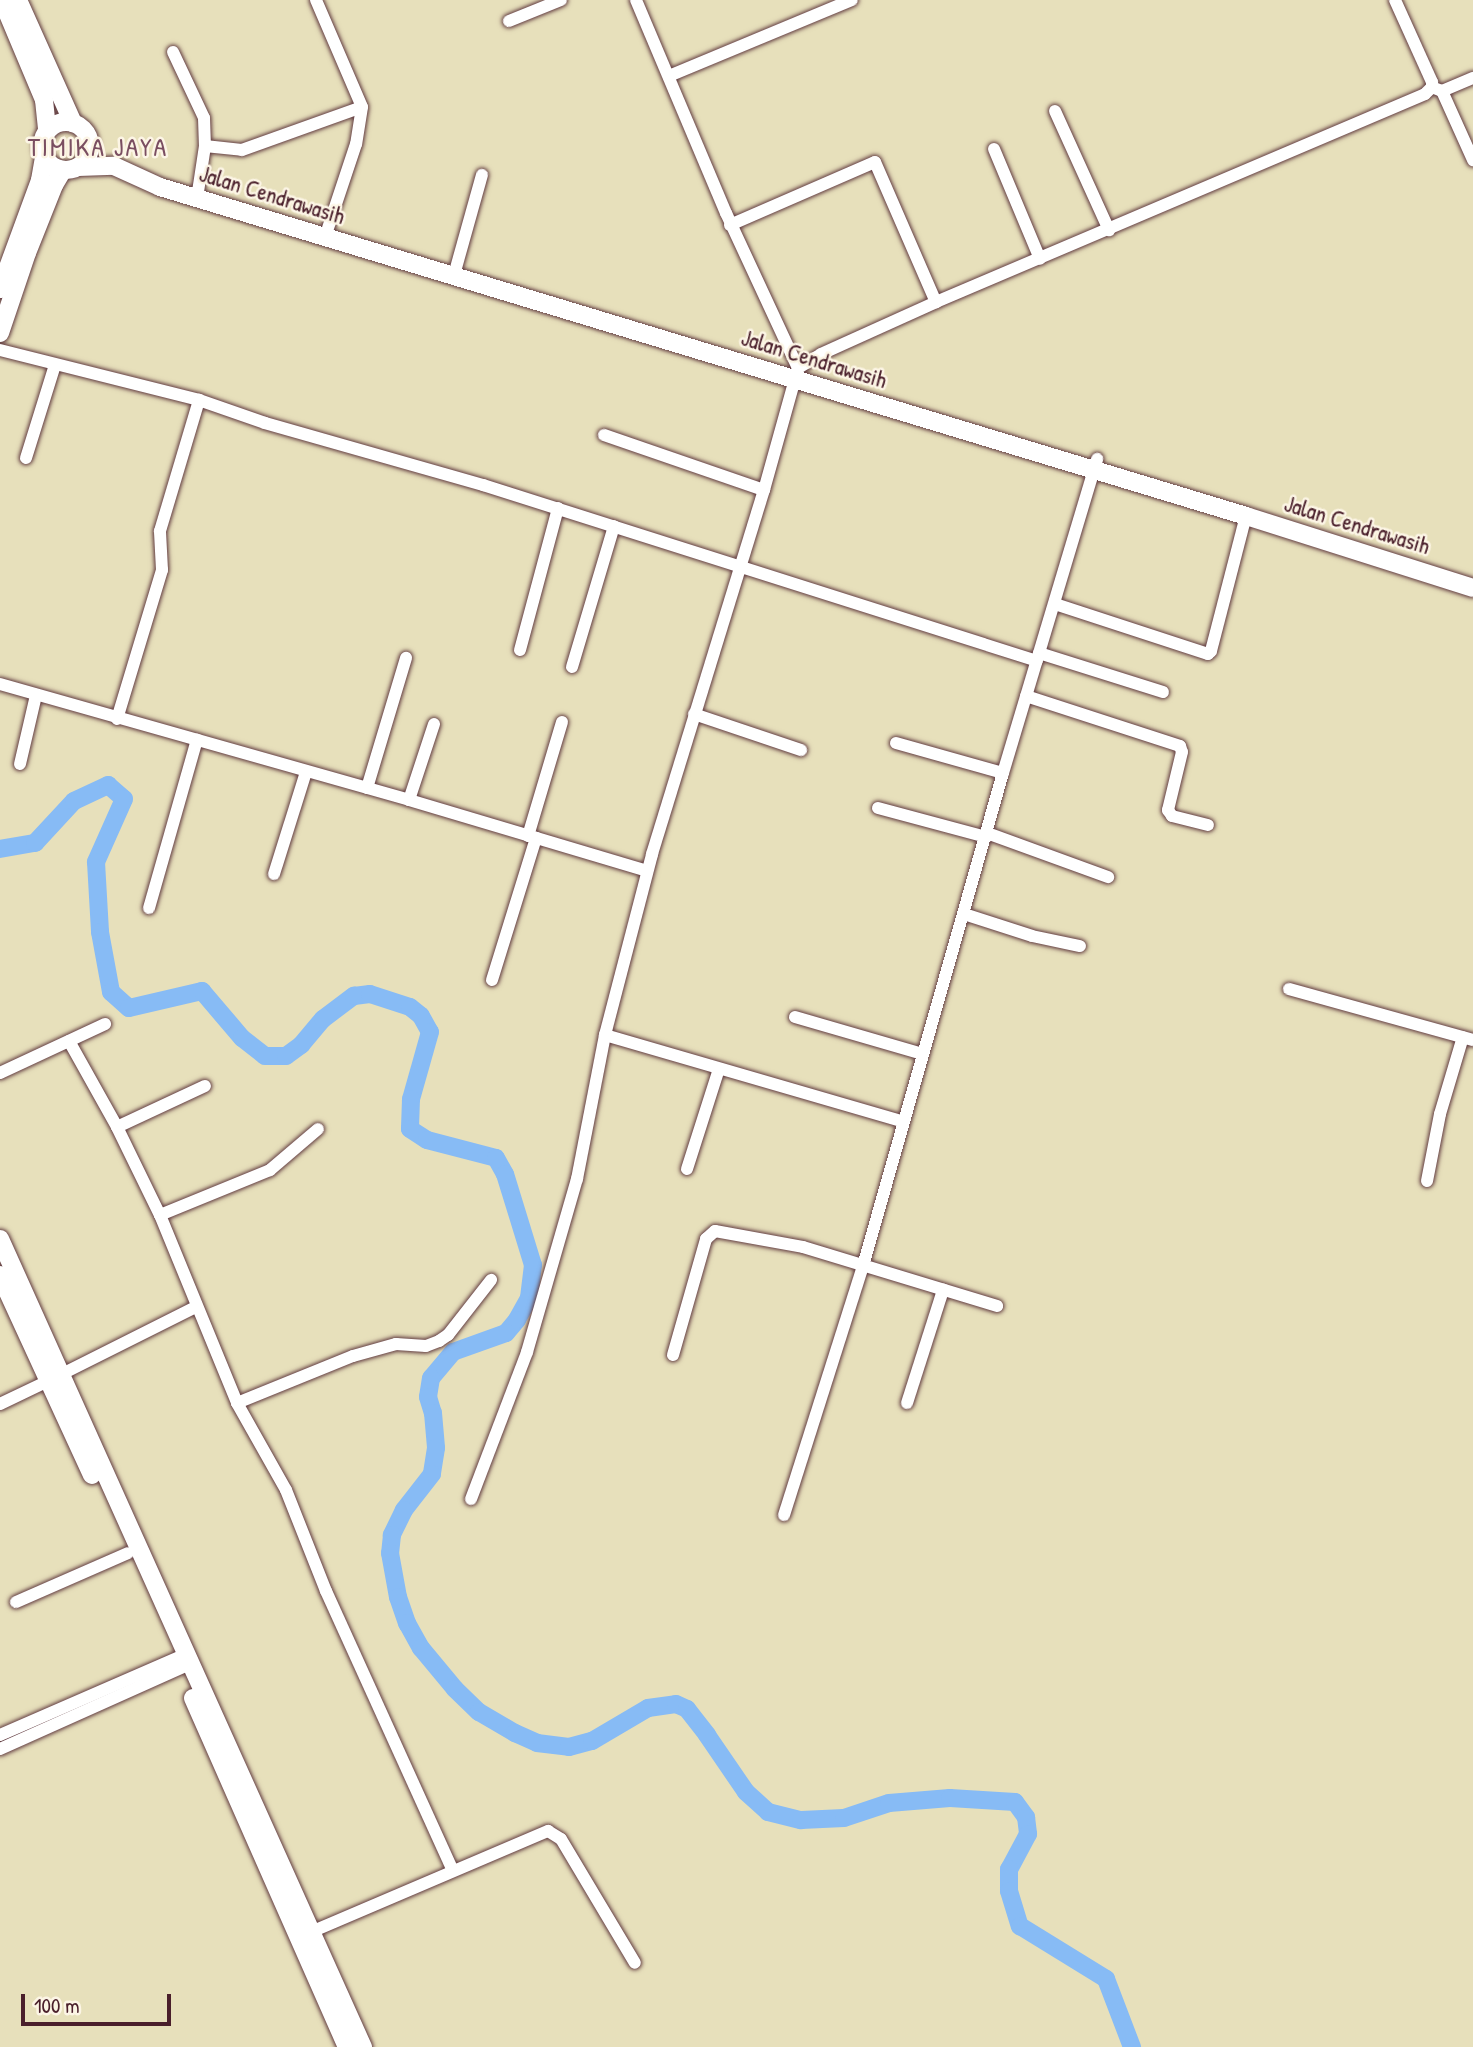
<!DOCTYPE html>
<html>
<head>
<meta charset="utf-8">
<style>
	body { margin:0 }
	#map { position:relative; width:1473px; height:2047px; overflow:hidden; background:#e7e0bb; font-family:"Patrick Hand",sans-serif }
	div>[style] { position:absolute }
	.river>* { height:18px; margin:-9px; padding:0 9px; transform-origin:9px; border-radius:9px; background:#87bbf5 }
	.roads { filter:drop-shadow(0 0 2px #623c41) drop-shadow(0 0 2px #623c41) }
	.street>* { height:12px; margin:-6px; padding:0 6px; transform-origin:6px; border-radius:6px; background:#fff }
	.secondary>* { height:18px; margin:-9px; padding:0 9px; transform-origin:9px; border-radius:9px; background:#fff }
	.secondary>.ring { margin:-9px; padding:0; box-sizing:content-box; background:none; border:18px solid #fff; border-radius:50% }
	span { translate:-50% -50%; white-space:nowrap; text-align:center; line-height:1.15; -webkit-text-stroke:5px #fcf5e5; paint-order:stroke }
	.street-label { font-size:23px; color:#4a1f2b }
	.quarter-label { font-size:26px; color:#7a4e61; letter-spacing:2px }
	.scale { position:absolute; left:21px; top:1994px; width:150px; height:32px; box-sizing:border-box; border:4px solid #4a1f2b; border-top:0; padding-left:9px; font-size:21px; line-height:24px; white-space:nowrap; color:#4a1f2b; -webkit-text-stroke:5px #fcf5e5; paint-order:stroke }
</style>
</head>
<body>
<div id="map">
	<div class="river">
		<i style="left:0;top:849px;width:36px;rotate:-10deg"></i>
		<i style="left:35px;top:843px;width:57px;rotate:-47.1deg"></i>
		<i style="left:74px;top:801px;width:38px;rotate:-25deg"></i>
		<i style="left:108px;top:785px;width:21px;rotate:41deg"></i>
		<i style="left:124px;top:799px;width:69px;rotate:114deg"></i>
		<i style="left:96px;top:862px;width:70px;rotate:86.7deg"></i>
		<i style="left:100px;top:932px;width:61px;rotate:79.6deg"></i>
		<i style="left:111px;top:992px;width:24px;rotate:42deg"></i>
		<i style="left:129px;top:1008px;width:75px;rotate:-13.1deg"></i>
		<i style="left:202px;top:991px;width:62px;rotate:49.6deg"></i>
		<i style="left:242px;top:1038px;width:29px;rotate:38deg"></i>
		<i style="left:265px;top:1056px;width:21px"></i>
		<i style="left:286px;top:1056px;width:19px;rotate:-36deg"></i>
		<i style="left:301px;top:1045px;width:34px;rotate:-50deg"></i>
		<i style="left:323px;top:1019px;width:39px;rotate:-37deg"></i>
		<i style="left:354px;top:996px;width:16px;rotate:-7deg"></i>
		<i style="left:370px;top:994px;width:42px;rotate:18deg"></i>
		<i style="left:410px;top:1007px;width:14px;rotate:39deg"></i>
		<i style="left:421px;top:1016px;width:18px;rotate:61deg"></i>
		<i style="left:430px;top:1032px;width:70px;rotate:105.8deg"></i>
		<i style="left:411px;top:1099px;width:30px;rotate:92deg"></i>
		<i style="left:410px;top:1129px;width:20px;rotate:33deg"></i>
		<i style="left:427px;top:1140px;width:71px;rotate:14.6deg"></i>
		<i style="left:496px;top:1158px;width:18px;rotate:61deg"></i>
		<i style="left:505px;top:1174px;width:95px;rotate:72.9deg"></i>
		<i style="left:533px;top:1265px;width:33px;rotate:97deg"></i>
		<i style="left:529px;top:1298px;width:25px;rotate:119deg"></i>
		<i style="left:517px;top:1320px;width:17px;rotate:130deg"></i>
		<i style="left:506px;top:1333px;width:56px;rotate:160.3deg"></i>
		<i style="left:453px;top:1352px;width:34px;rotate:130deg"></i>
		<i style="left:431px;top:1378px;width:19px;rotate:99deg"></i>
		<i style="left:428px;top:1397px;width:17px;rotate:73deg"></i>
		<i style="left:433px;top:1413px;width:35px;rotate:85deg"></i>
		<i style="left:436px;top:1448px;width:26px;rotate:99deg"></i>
		<i style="left:432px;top:1474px;width:46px;rotate:127.9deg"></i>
		<i style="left:404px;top:1510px;width:28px;rotate:116deg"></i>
		<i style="left:392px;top:1535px;width:18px;rotate:96deg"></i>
		<i style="left:390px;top:1553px;width:45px;rotate:79.7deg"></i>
		<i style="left:398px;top:1597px;width:28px;rotate:71deg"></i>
		<i style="left:407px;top:1623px;width:29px;rotate:61deg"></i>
		<i style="left:421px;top:1648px;width:53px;rotate:50.3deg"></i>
		<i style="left:455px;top:1689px;width:33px;rotate:44deg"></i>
		<i style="left:479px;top:1712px;width:42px;rotate:30.3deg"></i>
		<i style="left:515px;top:1733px;width:24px;rotate:24deg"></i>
		<i style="left:537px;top:1743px;width:32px;rotate:7deg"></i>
		<i style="left:569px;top:1747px;width:24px;rotate:-15deg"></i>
		<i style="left:592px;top:1741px;width:65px;rotate:-30.5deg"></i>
		<i style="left:648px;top:1708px;width:28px;rotate:-8deg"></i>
		<i style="left:676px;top:1704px;width:12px;rotate:24deg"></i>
		<i style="left:687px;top:1709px;width:33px;rotate:52deg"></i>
		<i style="left:707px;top:1735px;width:69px;rotate:55.6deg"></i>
		<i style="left:746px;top:1792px;width:30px;rotate:42deg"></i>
		<i style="left:768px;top:1812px;width:34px;rotate:14deg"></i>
		<i style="left:801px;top:1820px;width:43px;rotate:-2.7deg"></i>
		<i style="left:844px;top:1818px;width:47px;rotate:-18.4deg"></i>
		<i style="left:889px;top:1803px;width:61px;rotate:-4.7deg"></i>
		<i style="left:950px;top:1798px;width:65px;rotate:3.5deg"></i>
		<i style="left:1015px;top:1802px;width:19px;rotate:54deg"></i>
		<i style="left:1026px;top:1817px;width:17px;rotate:83deg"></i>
		<i style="left:1028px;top:1834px;width:40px;rotate:118deg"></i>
		<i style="left:1009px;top:1869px;width:22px;rotate:90deg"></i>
		<i style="left:1009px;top:1891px;width:37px;rotate:73deg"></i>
		<i style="left:1020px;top:1926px;width:101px;rotate:31.6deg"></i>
		<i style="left:1106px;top:1979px;width:73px;rotate:69.1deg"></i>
	</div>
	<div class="roads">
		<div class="street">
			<i style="left:316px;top:0;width:116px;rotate:66.7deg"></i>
			<i style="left:362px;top:107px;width:37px;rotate:99deg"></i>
			<i style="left:356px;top:144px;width:89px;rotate:108.4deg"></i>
			<i style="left:636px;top:0;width:231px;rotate:67.1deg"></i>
			<i style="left:726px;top:213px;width:171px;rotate:65.1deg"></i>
			<i style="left:509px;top:21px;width:56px;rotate:-22deg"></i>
			<i style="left:173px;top:52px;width:73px;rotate:64.8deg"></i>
			<i style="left:204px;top:118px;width:28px;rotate:88deg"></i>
			<i style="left:205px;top:146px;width:53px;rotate:98.7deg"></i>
			<i style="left:669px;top:76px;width:198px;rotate:-22.6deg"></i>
			<i style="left:1434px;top:88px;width:9px;rotate:21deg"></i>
			<i style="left:1442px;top:91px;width:34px;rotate:-23deg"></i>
			<i style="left:1442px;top:91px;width:76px;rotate:65.8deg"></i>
			<i style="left:1055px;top:111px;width:131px;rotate:65.6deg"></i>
			<i style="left:205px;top:146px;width:37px;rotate:6deg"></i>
			<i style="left:242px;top:150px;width:127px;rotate:-19.7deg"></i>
			<i style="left:994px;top:149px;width:119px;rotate:67.3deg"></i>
			<i style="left:730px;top:225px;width:158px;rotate:-23.5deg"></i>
			<i style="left:875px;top:162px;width:153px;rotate:66.5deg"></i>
			<i style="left:454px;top:275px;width:104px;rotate:-74.4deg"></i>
			<i style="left:0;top:350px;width:205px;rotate:14.1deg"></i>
			<i style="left:199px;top:400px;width:70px;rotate:19.2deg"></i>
			<i style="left:265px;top:423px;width:227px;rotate:15.9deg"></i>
			<i style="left:483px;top:485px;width:581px;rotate:17.62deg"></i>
			<i style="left:604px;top:435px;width:169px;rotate:19deg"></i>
			<i style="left:26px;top:458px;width:97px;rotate:-72.7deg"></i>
			<i style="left:1055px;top:604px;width:161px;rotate:18.1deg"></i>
			<i style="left:1208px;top:654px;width:4px;rotate:-45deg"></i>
			<i style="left:1211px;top:651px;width:139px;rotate:-75.5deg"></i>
			<i style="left:520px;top:650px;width:147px;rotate:-75deg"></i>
			<i style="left:1039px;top:653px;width:130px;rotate:17.5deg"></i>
			<i style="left:572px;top:667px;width:147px;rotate:-73.4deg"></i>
			<i style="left:0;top:684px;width:425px;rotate:15.8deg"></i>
			<i style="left:409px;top:800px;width:248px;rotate:16.6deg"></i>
			<i style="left:1026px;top:696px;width:162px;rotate:18deg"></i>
			<i style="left:1180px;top:746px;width:6px;rotate:72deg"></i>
			<i style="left:1182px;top:752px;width:60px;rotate:103.6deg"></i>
			<i style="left:1168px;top:810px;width:7px;rotate:56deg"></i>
			<i style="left:1172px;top:816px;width:37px;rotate:14deg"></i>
			<i style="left:694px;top:714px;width:113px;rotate:18.6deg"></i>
			<i style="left:117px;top:719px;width:156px;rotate:-73.2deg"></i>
			<i style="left:162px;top:570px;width:39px;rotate:-93deg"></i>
			<i style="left:160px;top:531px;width:137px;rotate:-73.4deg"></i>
			<i style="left:896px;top:743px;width:111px;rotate:15.7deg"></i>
			<i style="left:20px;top:764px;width:71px;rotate:-76.9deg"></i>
			<i style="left:367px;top:788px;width:136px;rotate:-73.3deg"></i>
			<i style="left:409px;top:800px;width:80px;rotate:-71.8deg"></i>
			<i style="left:878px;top:808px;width:112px;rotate:15deg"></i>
			<i style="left:987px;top:833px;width:129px;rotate:20deg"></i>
			<i style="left:528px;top:836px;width:119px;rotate:-73.4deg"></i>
			<i style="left:274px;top:874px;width:107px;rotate:-72.6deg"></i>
			<i style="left:149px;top:908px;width:175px;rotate:-74.1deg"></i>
			<i style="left:964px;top:914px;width:71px;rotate:17.9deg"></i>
			<i style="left:1032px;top:936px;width:49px;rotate:11.8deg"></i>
			<i style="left:492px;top:980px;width:149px;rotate:-72.8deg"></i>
			<i style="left:1289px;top:989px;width:191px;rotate:15.5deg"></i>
			<i style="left:795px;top:1017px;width:132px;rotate:16.2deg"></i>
			<i style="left:605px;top:1035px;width:311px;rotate:16.2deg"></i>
			<i style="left:69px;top:1041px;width:98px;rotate:60.8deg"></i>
			<i style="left:117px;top:1127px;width:98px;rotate:64deg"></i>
			<i style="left:160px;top:1215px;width:203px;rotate:67.7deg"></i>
			<i style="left:237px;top:1403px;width:100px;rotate:60.6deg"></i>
			<i style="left:286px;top:1490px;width:109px;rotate:68.4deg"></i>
			<i style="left:326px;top:1591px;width:307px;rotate:65.6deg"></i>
			<i style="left:0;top:1073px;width:116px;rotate:-25deg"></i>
			<i style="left:117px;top:1127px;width:97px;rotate:-25deg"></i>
			<i style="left:687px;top:1169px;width:105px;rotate:-72.3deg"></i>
			<i style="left:1427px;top:1181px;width:68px;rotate:-79deg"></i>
			<i style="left:1440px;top:1114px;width:80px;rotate:-73.4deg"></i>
			<i style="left:160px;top:1215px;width:119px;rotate:-22.2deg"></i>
			<i style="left:270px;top:1170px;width:63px;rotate:-40.5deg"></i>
			<i style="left:673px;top:1355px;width:121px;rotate:-74.1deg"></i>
			<i style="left:706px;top:1239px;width:12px;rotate:-42deg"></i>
			<i style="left:715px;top:1231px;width:89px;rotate:10.3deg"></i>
			<i style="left:803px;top:1247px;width:203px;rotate:16.9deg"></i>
			<i style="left:60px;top:1375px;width:152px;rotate:-26.6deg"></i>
			<i style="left:237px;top:1403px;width:125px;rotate:-22.1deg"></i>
			<i style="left:353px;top:1356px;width:45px;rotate:-15.6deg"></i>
			<i style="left:396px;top:1344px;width:30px;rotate:4deg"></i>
			<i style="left:426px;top:1346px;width:14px;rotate:-21deg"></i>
			<i style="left:439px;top:1341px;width:11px;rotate:-34deg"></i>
			<i style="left:448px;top:1335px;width:70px;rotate:-52deg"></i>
			<i style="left:907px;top:1403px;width:119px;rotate:-72.3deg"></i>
			<i style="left:0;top:1404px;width:53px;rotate:-25.6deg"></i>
			<i style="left:471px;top:1499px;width:157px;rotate:-69.1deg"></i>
			<i style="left:527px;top:1352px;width:180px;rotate:-73.9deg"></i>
			<i style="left:577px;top:1179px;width:147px;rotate:-79deg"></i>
			<i style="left:605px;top:1035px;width:187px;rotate:-75.4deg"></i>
			<i style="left:652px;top:854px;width:381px;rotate:-72.9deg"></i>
			<i style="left:764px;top:490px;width:127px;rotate:-74.4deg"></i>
			<i style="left:798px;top:368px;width:27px;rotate:-31deg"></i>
			<i style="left:821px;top:354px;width:126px;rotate:-24.3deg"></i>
			<i style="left:936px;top:302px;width:531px;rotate:-23.04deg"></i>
			<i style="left:1425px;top:94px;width:10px;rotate:-45deg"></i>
			<i style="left:1432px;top:87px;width:5px;rotate:-90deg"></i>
			<i style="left:1432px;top:82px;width:90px;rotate:-114.3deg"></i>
			<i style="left:784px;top:1515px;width:261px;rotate:-72.4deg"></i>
			<i style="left:863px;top:1266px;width:512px;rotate:-74.15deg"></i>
			<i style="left:1003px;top:773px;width:328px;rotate:-73.3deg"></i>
			<i style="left:16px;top:1602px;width:122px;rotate:-23.6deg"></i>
			<i style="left:0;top:1735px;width:203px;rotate:-23.5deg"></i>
			<i style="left:0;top:1749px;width:208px;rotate:-24.1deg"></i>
			<i style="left:311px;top:1932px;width:258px;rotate:-23.1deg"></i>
			<i style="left:548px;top:1831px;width:15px;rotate:32deg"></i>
			<i style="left:561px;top:1839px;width:144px;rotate:59.2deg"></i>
		</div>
		<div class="secondary">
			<i style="left:2px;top:0;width:108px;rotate:67.2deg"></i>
			<i style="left:44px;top:100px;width:31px;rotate:84deg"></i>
			<i style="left:18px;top:0;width:135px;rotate:65.9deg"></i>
			<i class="ring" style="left:42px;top:122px;width:30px;height:30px"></i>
			<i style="left:78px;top:167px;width:36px;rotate:-2deg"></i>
			<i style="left:114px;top:166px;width:51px;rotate:24.5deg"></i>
			<i style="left:160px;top:187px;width:1135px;rotate:16.85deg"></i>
			<i style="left:1246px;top:516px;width:238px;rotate:17.6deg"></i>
			<i style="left:0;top:289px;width:116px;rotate:-69.8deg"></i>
			<i style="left:40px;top:180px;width:22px;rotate:-80deg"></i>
			<i style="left:0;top:333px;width:84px;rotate:-71.4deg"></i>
			<i style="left:27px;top:253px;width:73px;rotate:-68.3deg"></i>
			<i style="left:54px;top:185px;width:17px;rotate:-59deg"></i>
			<i style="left:0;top:1239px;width:886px;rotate:65.81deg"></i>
			<i style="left:0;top:1275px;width:220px;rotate:65.3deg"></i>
			<i style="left:193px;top:1698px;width:381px;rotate:66.2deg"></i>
		</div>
	</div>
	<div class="street-label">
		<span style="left:272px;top:195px;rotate:17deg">Jalan Cendrawasih</span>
		<span style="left:814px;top:359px;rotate:17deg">Jalan Cendrawasih</span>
		<span style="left:1357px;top:525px;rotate:17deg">Jalan Cendrawasih</span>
	</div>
	<div class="quarter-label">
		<span style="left:98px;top:147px">TIMIKA JAYA</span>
	</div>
	<div class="scale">100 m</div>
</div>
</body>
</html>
